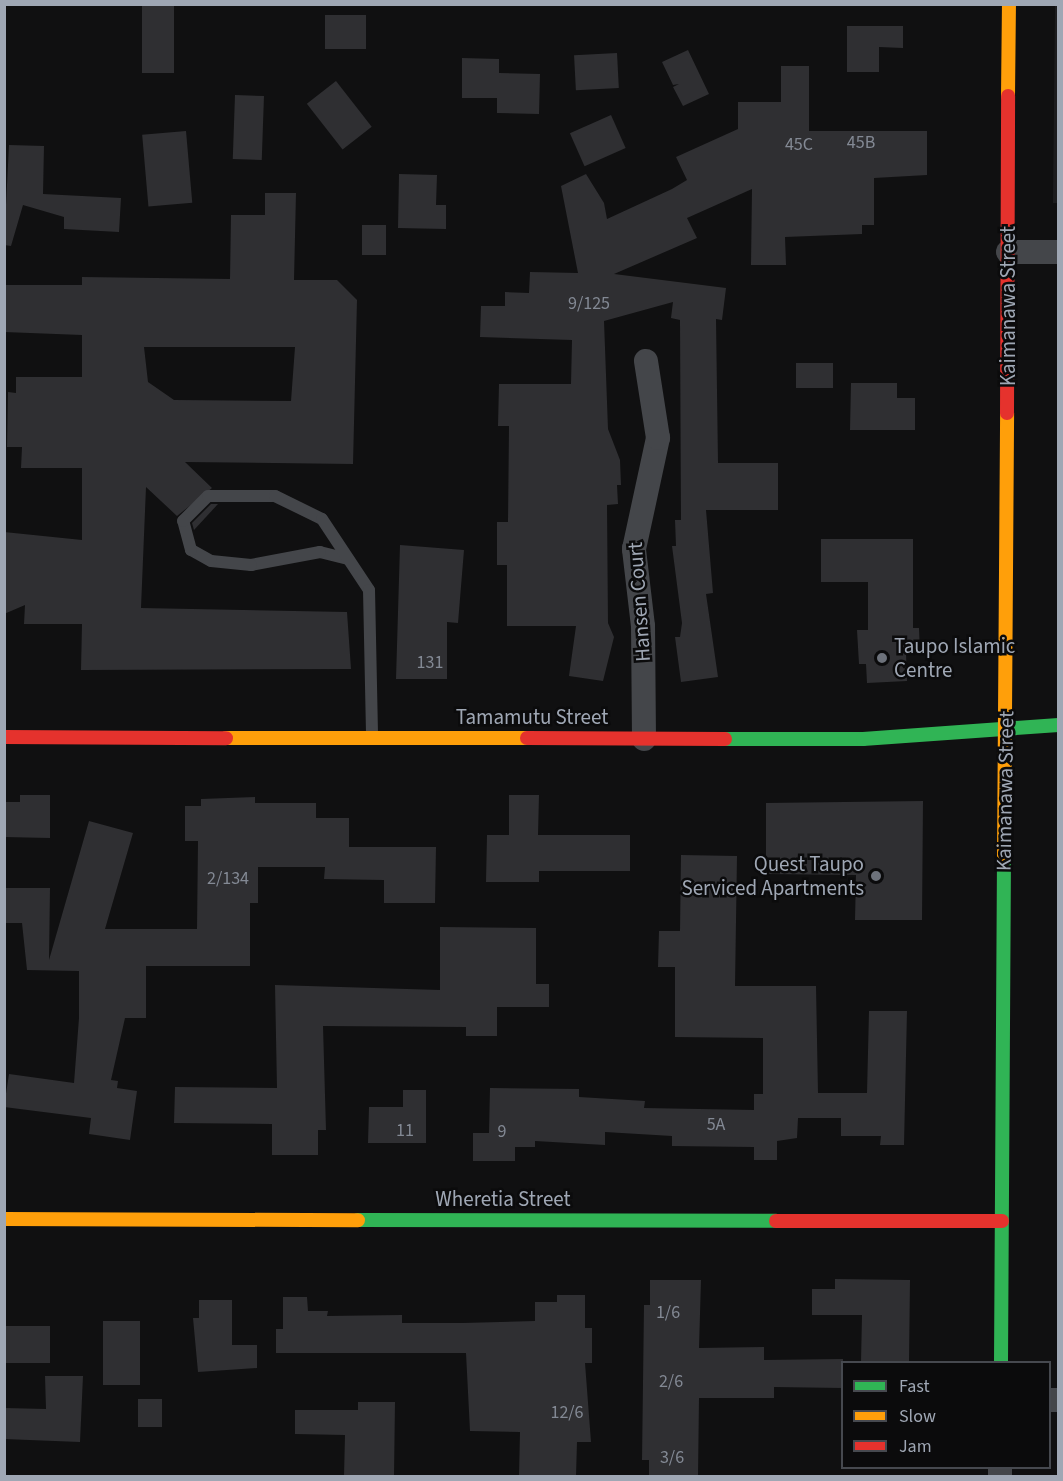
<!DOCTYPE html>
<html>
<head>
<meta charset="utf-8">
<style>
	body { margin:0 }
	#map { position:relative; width:1063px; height:1481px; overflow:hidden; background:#101011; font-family:"Source Sans 3",sans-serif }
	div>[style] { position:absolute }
	.built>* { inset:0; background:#1d1d1f }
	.building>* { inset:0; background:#2f2f32; transform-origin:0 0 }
	.lane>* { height:12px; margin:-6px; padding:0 6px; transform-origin:6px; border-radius:6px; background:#44464a }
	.street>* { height:24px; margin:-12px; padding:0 12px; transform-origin:12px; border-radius:12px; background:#44464a }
	.fast>* { height:14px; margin:-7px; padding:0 7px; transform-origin:7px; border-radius:7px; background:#30b455 }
	.slow>* { height:14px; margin:-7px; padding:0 7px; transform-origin:7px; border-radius:7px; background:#ff9f0a }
	.jam>* { height:14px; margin:-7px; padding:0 7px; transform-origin:7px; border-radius:7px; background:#e5322d }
	.dots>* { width:16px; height:16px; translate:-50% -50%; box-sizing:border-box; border:3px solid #0b0b0c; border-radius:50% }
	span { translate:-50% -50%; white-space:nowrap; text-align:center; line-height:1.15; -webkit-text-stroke:5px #0b0b0c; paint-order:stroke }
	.number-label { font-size:18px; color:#838994 }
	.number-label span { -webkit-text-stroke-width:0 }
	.street-label { font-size:21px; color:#9fa7b4 }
	.poi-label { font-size:21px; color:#9fa7b4 }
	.left { translate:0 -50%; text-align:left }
	.right { translate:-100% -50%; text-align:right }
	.frame { position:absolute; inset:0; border:6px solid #9fa7b4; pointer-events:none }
	.legend { position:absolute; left:841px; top:1361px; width:210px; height:108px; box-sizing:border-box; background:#0b0b0c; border:2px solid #46494f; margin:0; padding:8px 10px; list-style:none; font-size:18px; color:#9fa7b4 }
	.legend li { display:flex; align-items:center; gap:12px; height:30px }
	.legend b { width:30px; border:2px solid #46494f }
</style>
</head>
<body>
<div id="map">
	<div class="built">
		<i style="clip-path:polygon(1058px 4px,1058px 203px,1053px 203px,1055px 5px)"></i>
	</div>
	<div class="building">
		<i style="left:142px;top:4px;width:32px;height:69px"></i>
		<i style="left:325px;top:15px;width:41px;height:34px"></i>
		<i style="clip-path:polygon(847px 26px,903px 26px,903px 48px,879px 47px,879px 72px,847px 72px)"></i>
		<i style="clip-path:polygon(688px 50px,709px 94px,683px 106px,673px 87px,679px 84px,673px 85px,662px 62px)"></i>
		<i style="left:617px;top:53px;width:35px;height:43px;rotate:87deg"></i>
		<i style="clip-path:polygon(462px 58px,499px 59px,499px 73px,540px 74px,539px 114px,497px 113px,497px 98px,462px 98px)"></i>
		<i style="clip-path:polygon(781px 66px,809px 66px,809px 131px,927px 131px,927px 175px,874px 178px,874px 225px,862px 225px,862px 234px,785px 237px,786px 265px,751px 265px,752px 189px,687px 218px,697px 238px,614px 274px,726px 288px,722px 320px,716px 319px,718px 463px,778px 463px,778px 510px,706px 510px,713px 593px,706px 594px,718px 677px,681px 682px,675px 637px,680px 637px,682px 623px,672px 546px,676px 546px,675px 520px,681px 520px,680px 320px,671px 318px,673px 302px,604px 321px,608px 429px,620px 460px,621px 485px,617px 485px,618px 504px,607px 505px,608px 623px,614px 637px,603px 681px,569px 676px,576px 626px,507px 626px,507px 565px,497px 565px,497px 522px,508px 522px,509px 426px,498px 426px,499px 384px,571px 384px,572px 340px,480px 337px,481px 306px,505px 306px,505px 292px,529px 293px,530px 272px,578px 273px,561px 186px,586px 174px,604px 203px,607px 219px,672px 189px,687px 180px,676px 157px,738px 129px,738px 102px,781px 102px)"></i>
		<i style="left:336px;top:81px;width:58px;height:37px;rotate:52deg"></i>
		<i style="left:235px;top:95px;width:29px;height:64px;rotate:2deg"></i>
		<i style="left:611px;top:115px;width:36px;height:45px;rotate:66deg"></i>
		<i style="left:186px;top:131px;width:72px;height:44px;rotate:85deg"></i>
		<i style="clip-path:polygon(9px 145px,44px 146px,43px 194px,121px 198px,119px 232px,64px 229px,64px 217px,23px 205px,11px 246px,4px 245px)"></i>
		<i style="clip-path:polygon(399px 174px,437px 175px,436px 205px,446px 205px,446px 229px,398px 228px)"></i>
		<i style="clip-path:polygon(evenodd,265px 193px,296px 193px,294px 280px,337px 280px,357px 300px,353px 464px,185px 462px,212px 488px,177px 516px,146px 487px,141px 608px,347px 612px,351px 669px,81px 670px,82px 624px,24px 624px,25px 605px,4px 614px,4px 532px,82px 540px,82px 468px,21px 468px,22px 447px,7px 447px,8px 392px,16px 393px,16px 377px,82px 377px,82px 335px,4px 332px,4px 285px,82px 285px,82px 277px,230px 279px,231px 215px,265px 215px,265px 193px,144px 347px,295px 347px,291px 401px,174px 400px,148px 382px,144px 347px)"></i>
		<i style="left:362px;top:225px;width:24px;height:30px"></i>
		<i style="left:796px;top:363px;width:37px;height:25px"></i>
		<i style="clip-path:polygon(851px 383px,897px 383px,897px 398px,915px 398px,915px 430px,850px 430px)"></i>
		<i style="clip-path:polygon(211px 504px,218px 504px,194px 530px,192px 523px)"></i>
		<i style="clip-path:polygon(821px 539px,913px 539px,913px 628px,919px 628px,920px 653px,906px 653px,907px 681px,867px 683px,866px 664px,859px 664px,857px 630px,868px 630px,868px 582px,821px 582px)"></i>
		<i style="clip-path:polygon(400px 545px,464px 550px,458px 623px,447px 622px,447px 679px,396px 679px)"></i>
		<i style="clip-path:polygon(20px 795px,50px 795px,50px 838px,4px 837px,4px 802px,20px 802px)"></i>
		<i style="clip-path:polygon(509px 795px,539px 795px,538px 835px,630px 835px,630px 871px,539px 871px,539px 882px,486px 882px,487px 835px,509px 835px)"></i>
		<i style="clip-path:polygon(255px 797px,255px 803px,316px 803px,316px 818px,349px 818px,349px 847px,436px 847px,435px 903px,384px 903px,384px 880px,324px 879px,325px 867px,258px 867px,258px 903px,250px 903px,250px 966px,146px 966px,146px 1018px,125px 1018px,111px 1080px,118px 1081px,117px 1088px,137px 1091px,130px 1140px,89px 1134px,91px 1118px,4px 1107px,9px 1074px,74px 1083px,79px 1018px,79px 971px,27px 970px,22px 923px,4px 923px,4px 888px,50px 888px,49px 960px,89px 821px,133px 833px,105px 929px,197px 929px,198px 841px,185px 841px,185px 806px,201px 806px,201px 799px)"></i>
		<i style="clip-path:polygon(923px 801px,922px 920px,855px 920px,856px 875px,766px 874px,766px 803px)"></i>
		<i style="clip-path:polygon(681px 855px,737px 856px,735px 986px,816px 986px,818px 1093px,867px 1093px,869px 1011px,907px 1011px,904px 1145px,880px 1145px,881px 1136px,841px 1136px,841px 1118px,798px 1118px,797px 1138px,777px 1141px,777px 1160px,754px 1160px,754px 1147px,672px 1146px,672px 1136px,605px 1132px,605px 1145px,535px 1141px,535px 1147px,515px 1147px,515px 1161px,473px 1161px,473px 1133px,489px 1133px,490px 1088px,579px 1089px,579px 1097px,645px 1101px,644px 1108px,754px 1110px,754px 1094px,763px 1094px,763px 1038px,675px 1037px,675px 967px,658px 967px,659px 931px,680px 931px)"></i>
		<i style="clip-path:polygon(440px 927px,536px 928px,536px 984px,549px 984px,549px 1007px,497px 1007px,497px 1036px,466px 1036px,466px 1027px,323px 1026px,326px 1130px,318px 1130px,318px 1155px,272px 1155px,272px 1124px,174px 1123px,175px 1087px,277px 1088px,275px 985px,440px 990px)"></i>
		<i style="clip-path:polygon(403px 1090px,426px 1090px,426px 1143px,368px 1143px,369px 1107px,403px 1107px)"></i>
		<i style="clip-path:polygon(835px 1279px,910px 1280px,909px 1362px,861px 1362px,862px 1315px,812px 1315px,812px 1289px,835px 1289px)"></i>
		<i style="clip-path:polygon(650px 1280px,701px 1280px,699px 1348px,764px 1347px,764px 1360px,843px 1359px,843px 1388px,774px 1387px,774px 1398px,699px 1398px,698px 1476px,649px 1476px,649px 1460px,642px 1460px,644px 1305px,650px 1305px)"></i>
		<i style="clip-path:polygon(557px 1295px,585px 1295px,585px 1328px,592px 1328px,592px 1363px,585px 1363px,591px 1442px,577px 1442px,576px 1476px,519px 1476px,520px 1432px,470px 1431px,466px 1353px,276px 1353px,276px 1329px,283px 1329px,283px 1297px,307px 1297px,308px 1311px,328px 1311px,327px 1316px,402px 1315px,402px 1323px,463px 1323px,535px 1321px,535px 1302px,557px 1302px)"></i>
		<i style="clip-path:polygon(199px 1300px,232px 1300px,232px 1345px,257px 1345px,257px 1368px,198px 1372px,193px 1318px,199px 1318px)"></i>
		<i style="left:103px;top:1321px;width:37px;height:64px"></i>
		<i style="left:4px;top:1326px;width:46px;height:37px"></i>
		<i style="clip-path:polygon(45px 1376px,83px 1376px,80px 1442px,4px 1439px,4px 1408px,46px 1409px)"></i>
		<i style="left:138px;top:1399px;width:24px;height:28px"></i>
		<i style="clip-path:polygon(358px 1402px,395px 1402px,394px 1476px,344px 1476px,345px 1435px,295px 1434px,295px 1410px,358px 1410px)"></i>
	</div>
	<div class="lane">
		<i style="left:348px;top:559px;width:29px;rotate:-166deg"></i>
		<i style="left:320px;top:552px;width:70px;rotate:169.3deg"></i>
		<i style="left:251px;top:565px;width:40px;rotate:-174.3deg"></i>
		<i style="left:211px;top:561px;width:23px;rotate:-151deg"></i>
		<i style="left:191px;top:550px;width:30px;rotate:-105deg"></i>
		<i style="left:183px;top:521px;width:35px;rotate:-45deg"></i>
		<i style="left:208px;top:496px;width:67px"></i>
		<i style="left:275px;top:496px;width:52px;rotate:26.1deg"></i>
		<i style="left:322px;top:519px;width:85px;rotate:56.5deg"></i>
		<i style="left:369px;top:590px;width:147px;rotate:88.8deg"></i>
	</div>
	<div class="street">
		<i style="left:1008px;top:252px;width:50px"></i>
		<i style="left:644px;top:739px;width:113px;rotate:-90.5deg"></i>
		<i style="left:643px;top:626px;width:78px;rotate:-96.7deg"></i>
		<i style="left:634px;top:549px;width:114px;rotate:-77.8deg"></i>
		<i style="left:658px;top:438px;width:78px;rotate:-98.9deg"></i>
		<i style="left:1050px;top:1400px;width:8px"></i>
		<i style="left:1000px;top:1476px;width:8px;rotate:-90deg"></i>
	</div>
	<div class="fast">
		<i style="left:725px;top:739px;width:138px"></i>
		<i style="left:863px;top:739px;width:196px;rotate:-4.1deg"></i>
		<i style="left:358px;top:1220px;width:418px;rotate:0.1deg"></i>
		<i style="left:1001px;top:1362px;width:504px;rotate:-89.66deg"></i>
	</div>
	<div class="slow">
		<i style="left:1008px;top:96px;width:92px;rotate:-89.4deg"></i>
		<i style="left:226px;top:738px;width:301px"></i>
		<i style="left:1004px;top:858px;width:445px;rotate:-89.6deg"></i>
		<i style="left:4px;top:1219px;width:354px;rotate:0.2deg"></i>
	</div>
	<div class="jam">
		<i style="left:1007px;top:413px;width:317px;rotate:-89.8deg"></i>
		<i style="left:4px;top:737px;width:222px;rotate:0.3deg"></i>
		<i style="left:527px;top:738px;width:198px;rotate:0.3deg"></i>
		<i style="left:776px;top:1221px;width:226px"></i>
	</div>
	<div class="dots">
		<i style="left:882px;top:658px;background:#6d727b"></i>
		<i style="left:876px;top:876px;background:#6d727b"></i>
	</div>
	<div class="number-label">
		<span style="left:861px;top:143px">45B</span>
		<span style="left:799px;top:145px">45C</span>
		<span style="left:589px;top:304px">9/125</span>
		<span style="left:430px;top:663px">131</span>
		<span style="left:228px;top:879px">2/134</span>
		<span style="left:716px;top:1125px">5A</span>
		<span style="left:405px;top:1131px">11</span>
		<span style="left:502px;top:1132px">9</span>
		<span style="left:668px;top:1313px">1/6</span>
		<span style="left:671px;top:1382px">2/6</span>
		<span style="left:567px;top:1413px">12/6</span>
		<span style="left:672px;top:1458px">3/6</span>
	</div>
	<div class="street-label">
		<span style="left:1008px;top:306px;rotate:-90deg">Kaimanawa Street</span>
		<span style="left:639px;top:602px;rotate:-94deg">Hansen Court</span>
		<span style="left:532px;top:717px">Tamamutu Street</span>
		<span style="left:1005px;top:791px;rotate:-89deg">Kaimanawa Street</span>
		<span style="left:503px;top:1199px">Wheretia Street</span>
	</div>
	<div class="poi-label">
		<span class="left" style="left:894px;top:658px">Taupo Islamic<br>Centre</span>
		<span class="right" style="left:864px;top:876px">Quest Taupo<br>Serviced Apartments</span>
	</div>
	<div class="frame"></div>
	<ul class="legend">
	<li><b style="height:8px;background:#30b455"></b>Fast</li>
	<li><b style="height:8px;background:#ff9f0a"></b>Slow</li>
	<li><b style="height:8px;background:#e5322d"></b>Jam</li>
	</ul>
</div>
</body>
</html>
